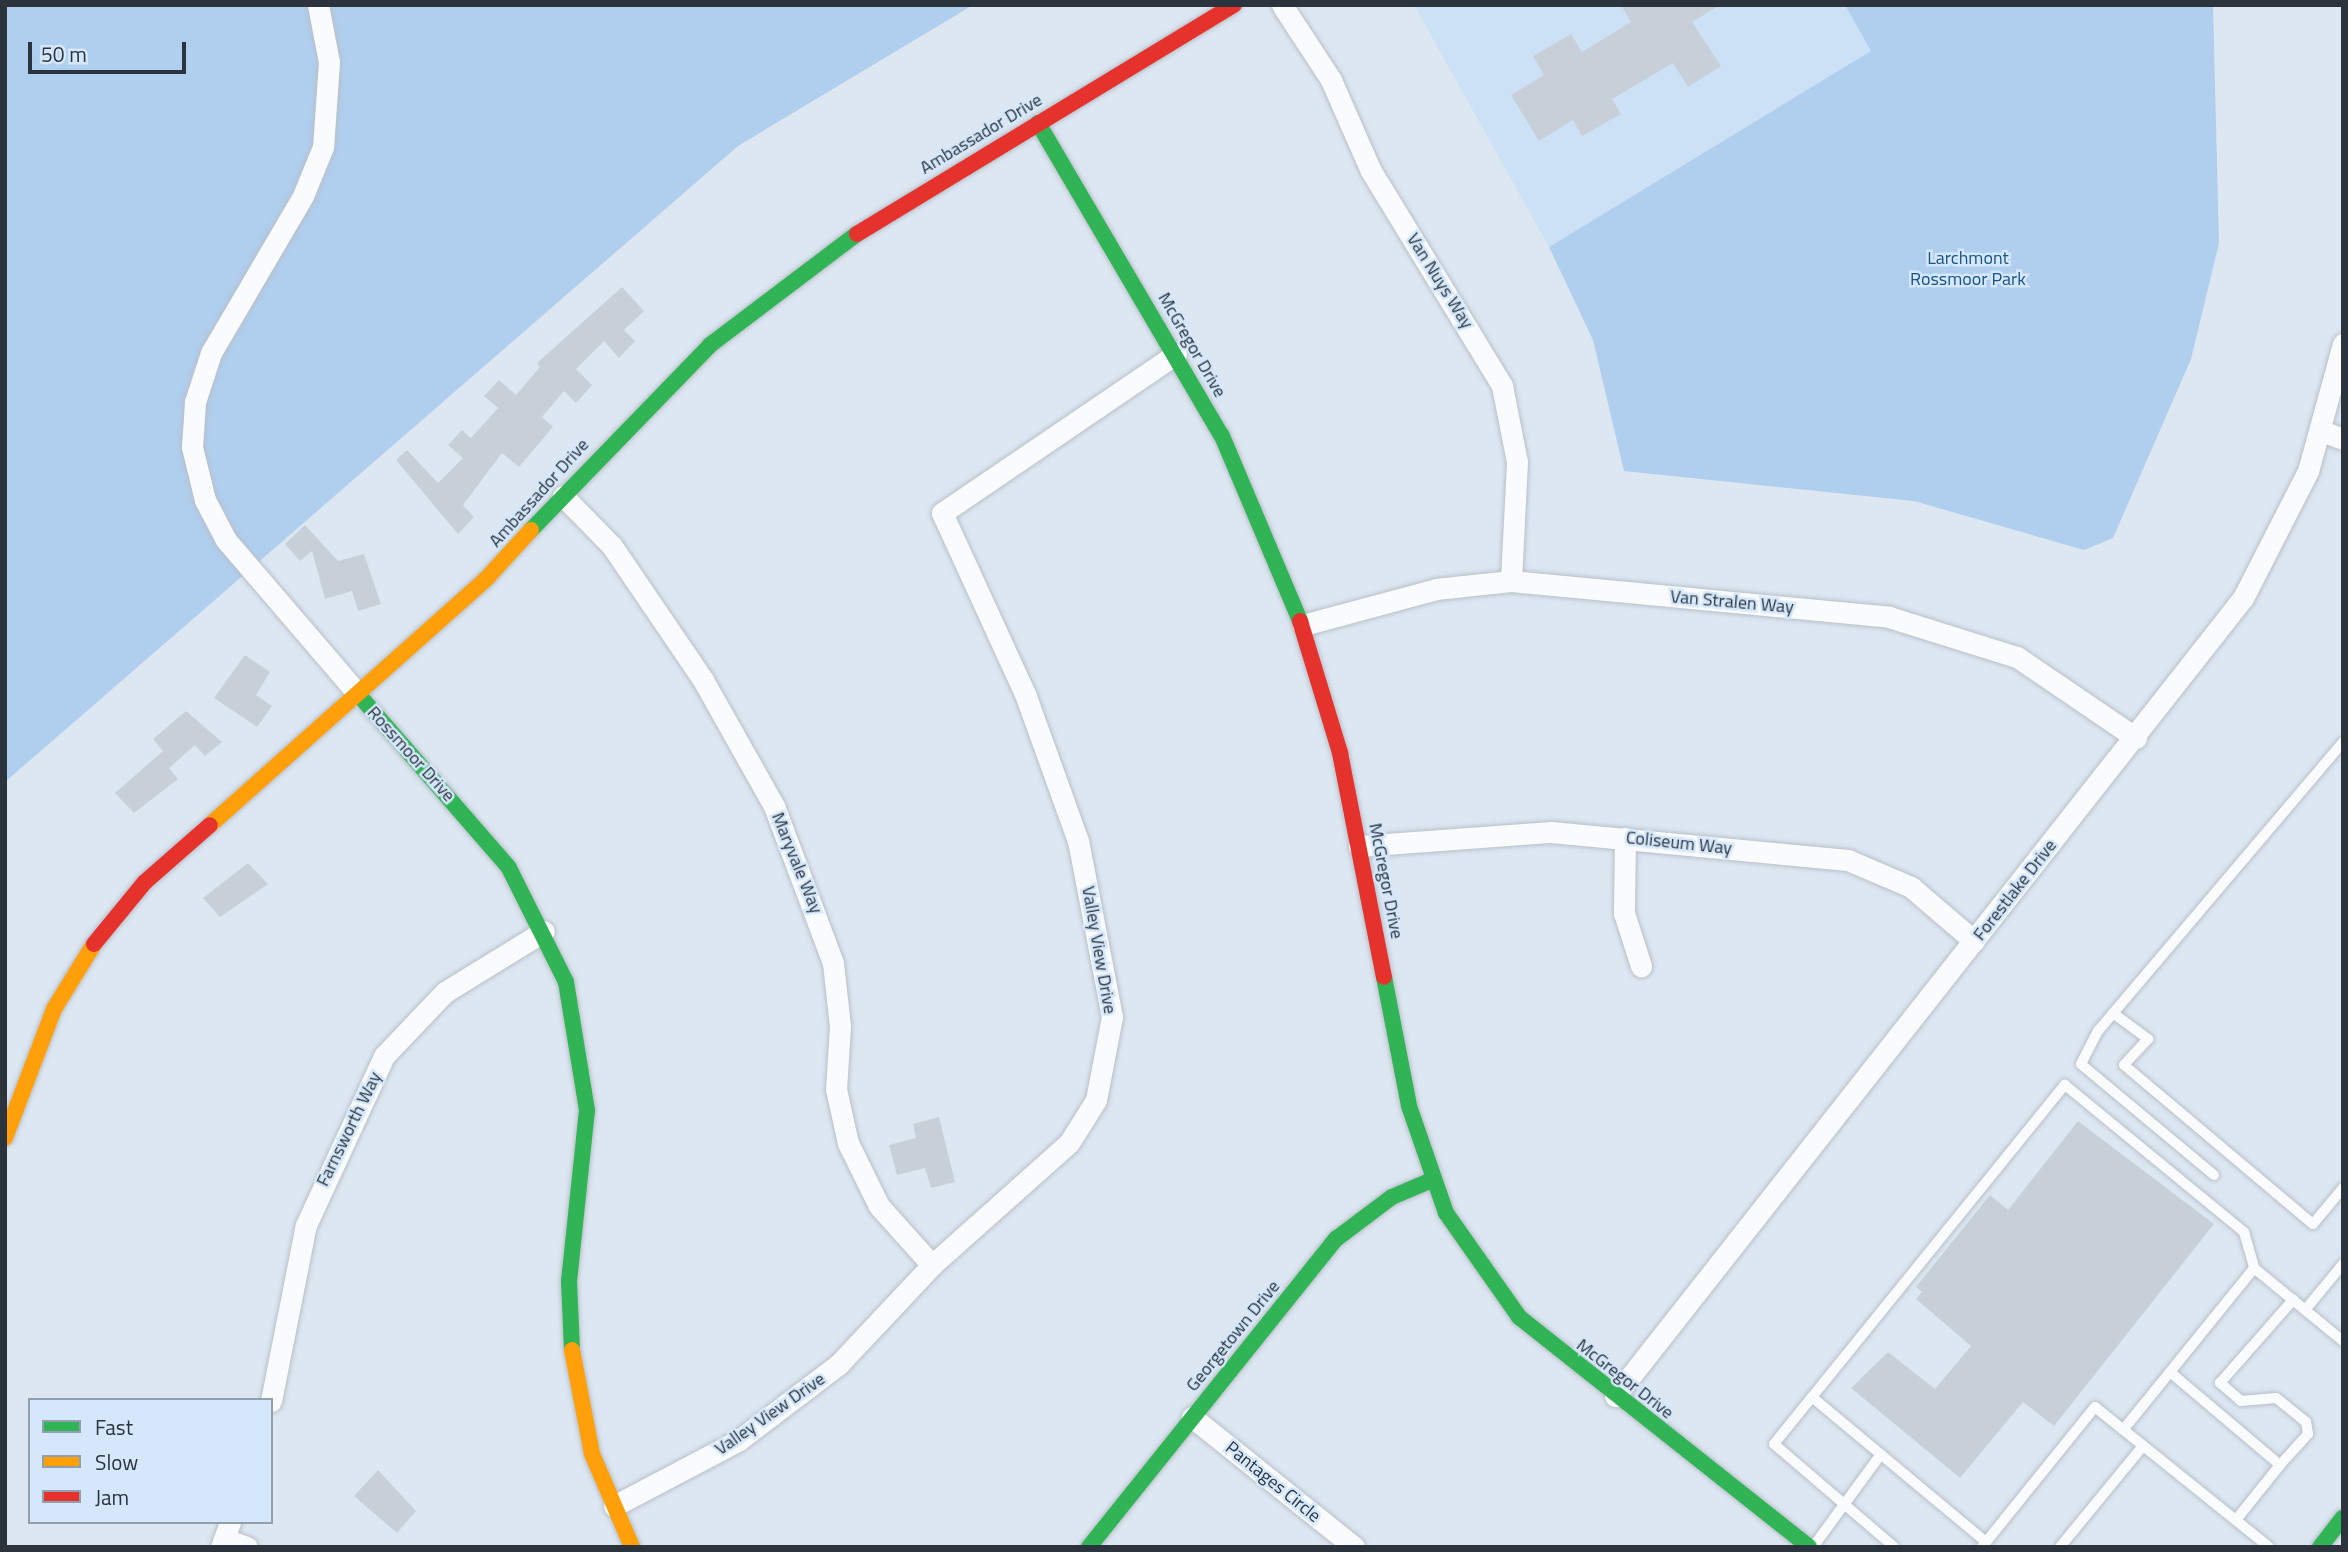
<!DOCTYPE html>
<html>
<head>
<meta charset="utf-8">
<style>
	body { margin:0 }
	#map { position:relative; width:2348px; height:1552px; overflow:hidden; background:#dde7f2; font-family:"Titillium Web",sans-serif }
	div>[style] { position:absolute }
	.built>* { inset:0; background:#cde1f6 }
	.green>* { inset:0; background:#b0ceee }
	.building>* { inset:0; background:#c7d0d9 }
	.roads { filter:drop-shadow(0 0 2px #b8c0c9) drop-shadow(0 0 2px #b8c0c9) }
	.lane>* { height:10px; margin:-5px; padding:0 5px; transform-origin:5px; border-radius:5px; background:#fafbfd }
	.street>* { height:21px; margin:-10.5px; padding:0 10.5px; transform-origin:10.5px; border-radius:10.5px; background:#fafbfd }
	.fast>* { height:16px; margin:-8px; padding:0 8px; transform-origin:8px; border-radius:8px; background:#30b455 }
	.slow>* { height:16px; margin:-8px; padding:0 8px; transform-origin:8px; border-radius:8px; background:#ff9f0a }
	.jam>* { height:16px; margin:-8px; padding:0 8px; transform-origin:8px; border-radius:8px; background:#e5322d }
	span { translate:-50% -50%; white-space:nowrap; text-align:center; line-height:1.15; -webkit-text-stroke:5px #d5e7fa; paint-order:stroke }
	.street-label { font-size:18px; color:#2b343d }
	.park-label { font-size:18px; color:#165489 }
	.frame { position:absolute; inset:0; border:7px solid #2b343d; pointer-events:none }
	.legend { position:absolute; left:28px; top:1398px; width:245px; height:126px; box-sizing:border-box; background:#d5e7fa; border:2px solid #919fae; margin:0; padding:9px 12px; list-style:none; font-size:21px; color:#2b343d }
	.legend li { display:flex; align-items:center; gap:14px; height:35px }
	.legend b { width:35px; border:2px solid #919fae }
	.scale { position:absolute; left:28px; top:42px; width:158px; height:32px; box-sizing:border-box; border:4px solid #2b343d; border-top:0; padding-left:9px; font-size:21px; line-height:24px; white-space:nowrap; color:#2b343d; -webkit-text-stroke:5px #d5e7fa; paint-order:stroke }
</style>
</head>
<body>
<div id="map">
	<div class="built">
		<i style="clip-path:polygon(1414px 5px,1845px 5px,1872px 51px,1549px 247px)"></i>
	</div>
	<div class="green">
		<i style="clip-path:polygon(5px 5px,973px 5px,738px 146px,5px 782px)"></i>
		<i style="clip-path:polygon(1845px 5px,2213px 5px,2219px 243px,2191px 359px,2113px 538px,2084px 550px,1914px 501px,1624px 471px,1593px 340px,1549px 247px,1871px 51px)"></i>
	</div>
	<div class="building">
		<i style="clip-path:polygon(1621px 5px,1720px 5px,1692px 22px,1721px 66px,1688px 87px,1673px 63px,1612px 99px,1621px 114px,1582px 136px,1573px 120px,1539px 141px,1511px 95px,1544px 75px,1533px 56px,1571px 34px,1582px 52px,1631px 22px)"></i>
		<i style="clip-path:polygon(622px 287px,644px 311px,624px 330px,635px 341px,619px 358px,604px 341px,576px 369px,592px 385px,576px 403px,564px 391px,542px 417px,553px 427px,519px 467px,502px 453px,463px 505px,474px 517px,458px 534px,396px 460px,407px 450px,438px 483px,463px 458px,448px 445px,462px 430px,471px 438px,498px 408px,484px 396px,499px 380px,516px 395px,540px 367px,537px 363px)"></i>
		<i style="clip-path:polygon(305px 525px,338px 561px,364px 554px,381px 604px,358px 611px,352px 591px,325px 599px,312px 551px,300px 561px,285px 544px)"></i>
		<i style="clip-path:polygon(245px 655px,270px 672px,256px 695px,272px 706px,257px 727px,214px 698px)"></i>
		<i style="clip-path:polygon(186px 711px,222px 742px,205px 756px,195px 745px,169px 768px,178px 779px,134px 813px,115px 793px,163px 751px,153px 739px)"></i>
		<i style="clip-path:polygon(248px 863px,268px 884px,220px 917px,203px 898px)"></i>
		<i style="clip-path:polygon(939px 1117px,955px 1182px,931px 1188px,925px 1168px,897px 1175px,889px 1145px,916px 1138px,913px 1124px)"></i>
		<i style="clip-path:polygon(2078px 1121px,2214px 1224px,2054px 1426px,2023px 1402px,1960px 1478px,1851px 1388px,1888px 1352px,1935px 1389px,1971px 1346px,1916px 1299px,1922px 1292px,1916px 1287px,1990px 1195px,2008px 1210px)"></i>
		<i style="clip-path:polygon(378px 1470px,416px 1511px,397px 1533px,354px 1496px)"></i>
	</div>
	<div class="roads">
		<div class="lane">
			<i style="left:2113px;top:1013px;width:44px;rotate:36.6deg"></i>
			<i style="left:2148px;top:1039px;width:35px;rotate:133deg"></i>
			<i style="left:2124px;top:1065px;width:247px;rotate:40.1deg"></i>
			<i style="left:2313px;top:1224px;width:47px;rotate:-50.2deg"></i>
			<i style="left:2214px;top:1175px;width:173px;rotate:-140.2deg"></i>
			<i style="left:2081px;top:1064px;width:37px;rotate:-63deg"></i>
			<i style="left:2098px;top:1031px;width:379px;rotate:-49.7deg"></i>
			<i style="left:2305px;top:1310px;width:60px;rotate:-50.4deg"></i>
			<i style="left:2170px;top:1372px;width:144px;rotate:40.2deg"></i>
			<i style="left:2280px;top:1465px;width:70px;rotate:128.7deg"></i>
			<i style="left:1812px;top:1397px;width:60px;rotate:129deg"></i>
			<i style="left:1774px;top:1444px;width:158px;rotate:40.6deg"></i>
			<i style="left:2123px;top:1430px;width:208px;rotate:-51deg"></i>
			<i style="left:2280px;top:1465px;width:42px;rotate:-47.9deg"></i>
			<i style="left:2308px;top:1434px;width:12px;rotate:-99deg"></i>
			<i style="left:2306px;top:1422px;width:38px;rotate:-141deg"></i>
			<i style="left:2276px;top:1398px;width:35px;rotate:175deg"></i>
			<i style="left:2241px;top:1401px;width:28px;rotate:-139deg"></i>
			<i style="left:2220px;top:1383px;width:111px;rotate:-48.7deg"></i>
			<i style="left:1986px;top:1542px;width:226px;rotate:-140.2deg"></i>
			<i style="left:1812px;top:1397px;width:402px;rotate:-51deg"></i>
			<i style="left:2065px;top:1085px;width:232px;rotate:39.4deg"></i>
			<i style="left:2244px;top:1232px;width:37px;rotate:74deg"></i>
			<i style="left:2254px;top:1268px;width:115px;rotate:39.4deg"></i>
			<i style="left:1813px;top:1547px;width:115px;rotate:-53.8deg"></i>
			<i style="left:1982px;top:1547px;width:180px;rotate:-51.1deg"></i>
			<i style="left:2095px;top:1407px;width:223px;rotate:38.8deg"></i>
			<i style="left:2060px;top:1547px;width:131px;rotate:-50.6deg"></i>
		</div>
		<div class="street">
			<i style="left:318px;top:5px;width:58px;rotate:79.1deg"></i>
			<i style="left:329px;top:62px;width:85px;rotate:94deg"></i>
			<i style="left:323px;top:147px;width:53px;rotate:112.2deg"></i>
			<i style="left:303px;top:196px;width:182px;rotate:120.4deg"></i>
			<i style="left:211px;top:353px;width:52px;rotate:108.1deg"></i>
			<i style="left:195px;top:402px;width:45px;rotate:93.8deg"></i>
			<i style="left:192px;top:447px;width:55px;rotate:76.2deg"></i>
			<i style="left:205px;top:500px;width:45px;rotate:62.3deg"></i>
			<i style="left:226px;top:540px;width:203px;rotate:49.4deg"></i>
			<i style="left:1282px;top:5px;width:90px;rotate:56.8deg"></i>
			<i style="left:1331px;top:80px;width:99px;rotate:66.3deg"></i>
			<i style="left:1371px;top:171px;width:252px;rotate:58.6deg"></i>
			<i style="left:1502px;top:386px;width:77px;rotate:78.8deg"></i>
			<i style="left:1517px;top:462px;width:119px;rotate:92.9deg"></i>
			<i style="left:2322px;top:431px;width:22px;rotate:21deg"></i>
			<i style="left:563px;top:496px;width:70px;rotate:45.6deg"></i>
			<i style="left:612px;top:546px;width:162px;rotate:55.8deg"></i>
			<i style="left:703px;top:680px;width:145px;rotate:60.6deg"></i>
			<i style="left:774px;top:806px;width:168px;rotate:69.4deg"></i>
			<i style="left:833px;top:963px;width:63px;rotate:83.7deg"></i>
			<i style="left:840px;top:1026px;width:63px;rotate:93.6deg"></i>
			<i style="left:836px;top:1089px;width:55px;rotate:77.5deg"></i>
			<i style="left:848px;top:1143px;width:70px;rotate:63.8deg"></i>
			<i style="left:879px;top:1206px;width:79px;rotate:48.1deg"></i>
			<i style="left:1303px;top:625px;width:138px;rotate:-15.1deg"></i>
			<i style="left:1436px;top:589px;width:75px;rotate:-6.1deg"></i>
			<i style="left:1511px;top:581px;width:380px;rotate:5.4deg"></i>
			<i style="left:1889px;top:617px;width:134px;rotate:17.4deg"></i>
			<i style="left:2017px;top:657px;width:144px;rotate:34.2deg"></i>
			<i style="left:1625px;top:838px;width:75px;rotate:90.8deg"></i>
			<i style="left:1624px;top:913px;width:56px;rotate:72.2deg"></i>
			<i style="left:1359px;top:846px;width:193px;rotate:-4.2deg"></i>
			<i style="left:1551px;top:832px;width:298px;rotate:5.4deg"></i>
			<i style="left:1848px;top:860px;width:69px;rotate:23.2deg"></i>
			<i style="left:1911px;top:887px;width:83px;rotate:40.6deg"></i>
			<i style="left:1615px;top:1396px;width:1015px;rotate:-51.8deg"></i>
			<i style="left:2243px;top:598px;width:143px;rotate:-62.9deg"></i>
			<i style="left:2308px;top:471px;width:132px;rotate:-74.6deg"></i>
			<i style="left:271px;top:1401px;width:179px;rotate:-78.8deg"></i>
			<i style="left:306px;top:1225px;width:186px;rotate:-65.2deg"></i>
			<i style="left:384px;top:1056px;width:88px;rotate:-46.4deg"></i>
			<i style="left:445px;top:992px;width:116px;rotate:-31.6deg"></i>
			<i style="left:1192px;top:1417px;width:208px;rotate:38.7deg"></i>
			<i style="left:614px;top:1506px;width:141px;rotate:-27.8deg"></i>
			<i style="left:739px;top:1440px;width:126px;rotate:-37.2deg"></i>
			<i style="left:839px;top:1364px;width:136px;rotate:-46.8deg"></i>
			<i style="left:932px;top:1265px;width:183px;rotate:-41.7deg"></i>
			<i style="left:1069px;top:1143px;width:51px;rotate:-57.9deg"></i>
			<i style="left:1096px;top:1100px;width:85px;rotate:-79.1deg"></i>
			<i style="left:1112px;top:1017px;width:179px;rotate:-100.9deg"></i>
			<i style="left:1078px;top:841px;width:156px;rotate:-109.8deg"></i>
			<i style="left:1025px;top:694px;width:199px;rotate:-114.6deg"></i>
			<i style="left:942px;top:513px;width:283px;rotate:-34.2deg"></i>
			<i style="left:224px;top:1539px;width:24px;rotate:19deg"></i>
			<i style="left:221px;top:1547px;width:27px;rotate:-70deg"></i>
		</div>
		<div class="fast">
			<i style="left:1038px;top:123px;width:363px;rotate:59.6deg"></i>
			<i style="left:1222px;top:436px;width:201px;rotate:67.1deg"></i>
			<i style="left:531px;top:530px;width:257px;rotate:-45.9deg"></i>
			<i style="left:710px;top:345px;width:184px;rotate:-37.1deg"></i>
			<i style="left:358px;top:694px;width:230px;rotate:49deg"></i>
			<i style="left:509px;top:868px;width:127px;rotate:63.4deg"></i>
			<i style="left:566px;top:982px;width:130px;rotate:80.7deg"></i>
			<i style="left:587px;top:1110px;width:172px;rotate:96deg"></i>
			<i style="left:569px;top:1281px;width:69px;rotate:87.5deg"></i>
			<i style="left:1384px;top:977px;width:131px;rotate:79deg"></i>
			<i style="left:1409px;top:1106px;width:113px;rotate:70.9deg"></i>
			<i style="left:1446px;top:1213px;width:127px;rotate:54.9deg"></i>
			<i style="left:1519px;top:1317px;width:370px;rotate:38.4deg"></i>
			<i style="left:1089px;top:1547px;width:395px;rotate:-51.3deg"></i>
			<i style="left:1336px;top:1239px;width:70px;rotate:-36.9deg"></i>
			<i style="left:1392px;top:1197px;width:43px;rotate:-23deg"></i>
			<i style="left:2320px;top:1547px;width:37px;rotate:-52deg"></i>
		</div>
		<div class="slow">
			<i style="left:210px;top:825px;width:371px;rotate:-41.7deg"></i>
			<i style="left:487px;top:578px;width:65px;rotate:-47.5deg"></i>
			<i style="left:5px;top:1138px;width:138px;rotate:-69.2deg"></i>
			<i style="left:54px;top:1009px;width:76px;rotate:-58.4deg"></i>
			<i style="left:572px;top:1350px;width:106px;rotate:79.1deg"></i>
			<i style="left:592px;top:1454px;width:101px;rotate:66.7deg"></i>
		</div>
		<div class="jam">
			<i style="left:857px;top:234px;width:441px;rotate:-31.3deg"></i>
			<i style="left:1300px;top:621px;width:138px;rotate:73.1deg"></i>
			<i style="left:1340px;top:753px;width:228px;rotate:78.9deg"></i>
			<i style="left:94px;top:944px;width:80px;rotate:-50.6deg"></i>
			<i style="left:145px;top:882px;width:86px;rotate:-41.2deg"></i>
		</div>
	</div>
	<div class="street-label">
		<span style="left:981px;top:134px;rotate:-31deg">Ambassador Drive</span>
		<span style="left:1440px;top:281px;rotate:58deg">Van Nuys Way</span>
		<span style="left:1192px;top:345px;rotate:60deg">McGregor Drive</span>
		<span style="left:539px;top:493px;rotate:-48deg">Ambassador Drive</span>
		<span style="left:1732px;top:602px;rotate:5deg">Van Stralen Way</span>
		<span style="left:411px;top:754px;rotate:48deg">Rossmoor Drive</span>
		<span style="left:1679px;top:843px;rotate:6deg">Coliseum Way</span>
		<span style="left:797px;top:863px;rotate:68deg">Maryvale Way</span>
		<span style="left:1386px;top:881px;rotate:79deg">McGregor Drive</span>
		<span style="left:2015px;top:890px;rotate:-52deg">Forestlake Drive</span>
		<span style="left:1099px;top:950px;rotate:80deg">Valley View Drive</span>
		<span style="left:349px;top:1129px;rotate:-64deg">Farnsworth Way</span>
		<span style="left:1233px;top:1336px;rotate:-51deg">Georgetown Drive</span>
		<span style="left:1625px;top:1379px;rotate:38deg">McGregor Drive</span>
		<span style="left:770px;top:1414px;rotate:-35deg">Valley View Drive</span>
		<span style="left:1273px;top:1482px;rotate:39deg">Pantages Circle</span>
	</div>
	<div class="park-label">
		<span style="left:1968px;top:269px">Larchmont<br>Rossmoor Park</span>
	</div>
	<div class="frame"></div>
	<ul class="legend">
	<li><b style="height:9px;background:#30b455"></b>Fast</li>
	<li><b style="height:9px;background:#ff9f0a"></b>Slow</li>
	<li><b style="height:9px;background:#e5322d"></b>Jam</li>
	</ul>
	<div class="scale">50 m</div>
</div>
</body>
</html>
